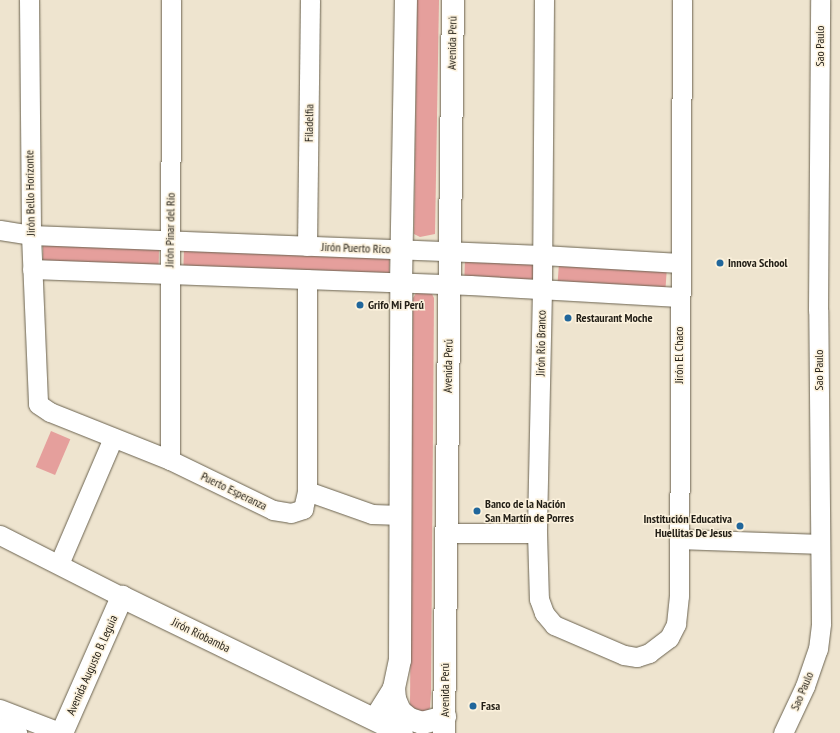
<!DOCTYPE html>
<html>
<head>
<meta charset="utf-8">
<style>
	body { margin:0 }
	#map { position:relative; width:840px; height:733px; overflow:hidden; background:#eee4cf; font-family:"PT Sans Narrow",sans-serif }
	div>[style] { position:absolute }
	.green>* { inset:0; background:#e59f9c; transform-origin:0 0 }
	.roads { filter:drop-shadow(0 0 1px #6b6350) drop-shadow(0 0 1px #6b6350) }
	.minor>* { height:19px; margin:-9.5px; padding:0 9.5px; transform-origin:9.5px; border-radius:9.5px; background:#fff }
	.major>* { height:22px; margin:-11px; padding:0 11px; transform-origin:11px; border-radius:11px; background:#fff }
	.dots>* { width:11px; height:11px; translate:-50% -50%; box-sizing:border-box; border:2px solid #fbf1dc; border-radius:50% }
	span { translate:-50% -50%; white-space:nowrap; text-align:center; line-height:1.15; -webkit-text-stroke:3px #fbf1dc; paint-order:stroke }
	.street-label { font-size:12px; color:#221e16 }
	.poi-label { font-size:12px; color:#221e16; font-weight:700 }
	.left { translate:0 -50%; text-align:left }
	.right { translate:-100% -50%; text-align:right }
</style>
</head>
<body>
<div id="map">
	<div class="green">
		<i style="clip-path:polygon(417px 0,439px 0,435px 234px,420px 237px,414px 234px)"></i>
		<i style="left:43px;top:245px;width:116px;height:19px;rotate:1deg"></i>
		<i style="left:184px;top:249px;width:206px;height:17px;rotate:2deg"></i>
		<i style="left:465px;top:259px;width:70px;height:23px;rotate:2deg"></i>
		<i style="left:559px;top:263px;width:108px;height:18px;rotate:4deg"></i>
		<i style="clip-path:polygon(421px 292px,432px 294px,434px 298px,431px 693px,430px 708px,426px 713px,410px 709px,413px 298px,416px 293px)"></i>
		<i style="left:51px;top:431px;width:21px;height:39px;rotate:23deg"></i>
	</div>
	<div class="roads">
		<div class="minor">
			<i style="left:29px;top:0;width:235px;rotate:89.5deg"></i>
			<i style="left:31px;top:235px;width:169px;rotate:87.6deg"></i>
			<i style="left:38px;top:404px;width:14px;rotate:34deg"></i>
			<i style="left:50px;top:412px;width:129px;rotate:21.8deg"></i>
			<i style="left:170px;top:460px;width:114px;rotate:25.9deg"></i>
			<i style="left:273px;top:510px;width:18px;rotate:9deg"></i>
			<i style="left:291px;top:513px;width:13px;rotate:-18deg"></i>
			<i style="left:303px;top:509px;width:18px;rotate:-77deg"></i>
			<i style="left:307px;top:491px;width:212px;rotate:-90deg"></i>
			<i style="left:544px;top:0;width:289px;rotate:90.4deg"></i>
			<i style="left:542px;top:289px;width:244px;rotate:91.2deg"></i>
			<i style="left:537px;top:533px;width:66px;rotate:88.3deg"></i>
			<i style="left:539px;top:599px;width:15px;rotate:70deg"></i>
			<i style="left:544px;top:613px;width:16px;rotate:50deg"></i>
			<i style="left:554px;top:625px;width:76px;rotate:23.2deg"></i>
			<i style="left:624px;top:655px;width:13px;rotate:9deg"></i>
			<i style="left:637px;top:657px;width:13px;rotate:-18deg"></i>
			<i style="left:649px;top:653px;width:25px;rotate:-37deg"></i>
			<i style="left:669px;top:638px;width:16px;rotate:-63deg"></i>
			<i style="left:676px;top:624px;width:28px;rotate:-84deg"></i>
			<i style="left:679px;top:596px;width:596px;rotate:-89.71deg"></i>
			<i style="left:0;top:230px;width:31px;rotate:9deg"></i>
			<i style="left:31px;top:235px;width:511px;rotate:2.24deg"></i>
			<i style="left:542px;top:255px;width:138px;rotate:3.3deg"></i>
			<i style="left:307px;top:246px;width:246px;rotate:-89.3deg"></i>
			<i style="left:32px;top:269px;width:438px;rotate:2.1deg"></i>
			<i style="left:470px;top:285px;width:209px;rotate:3.3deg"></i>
			<i style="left:170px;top:460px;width:460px;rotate:-89.9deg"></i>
			<i style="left:307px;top:491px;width:69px;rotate:19.5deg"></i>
			<i style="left:372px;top:514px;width:29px;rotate:2deg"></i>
			<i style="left:445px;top:533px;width:92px"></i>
			<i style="left:0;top:535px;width:137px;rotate:26.9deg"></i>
			<i style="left:679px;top:539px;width:141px;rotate:2deg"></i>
			<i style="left:59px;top:564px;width:137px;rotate:-66.8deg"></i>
			<i style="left:0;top:709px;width:66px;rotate:21.2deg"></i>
			<i style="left:0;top:728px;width:18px;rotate:16deg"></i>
			<i style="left:783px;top:733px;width:52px;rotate:-64.9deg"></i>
			<i style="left:805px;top:686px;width:39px;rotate:-71deg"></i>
			<i style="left:818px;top:649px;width:26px;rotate:-83deg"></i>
			<i style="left:821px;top:623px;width:313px;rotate:-90.5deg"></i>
			<i style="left:818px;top:310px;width:310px;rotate:-89.6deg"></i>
		</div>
		<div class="major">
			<i style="left:394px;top:688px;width:11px;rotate:85deg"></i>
			<i style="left:395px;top:699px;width:13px;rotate:67deg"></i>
			<i style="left:400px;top:711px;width:13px;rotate:39deg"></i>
			<i style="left:410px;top:719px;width:13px;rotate:18deg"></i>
			<i style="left:422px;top:723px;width:24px;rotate:-15deg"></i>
			<i style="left:375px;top:719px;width:36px;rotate:-58deg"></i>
			<i style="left:394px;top:688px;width:29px;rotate:-78deg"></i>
			<i style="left:400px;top:660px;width:376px;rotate:-89.8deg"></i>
			<i style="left:401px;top:284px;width:284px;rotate:-89deg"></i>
			<i style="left:62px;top:733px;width:149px;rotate:-66.2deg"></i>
			<i style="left:122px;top:597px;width:311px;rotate:25.9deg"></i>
			<i style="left:444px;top:733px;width:733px;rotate:-89.3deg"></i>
		</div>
	</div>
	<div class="dots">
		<i style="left:720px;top:263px;background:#20669b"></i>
		<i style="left:360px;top:305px;background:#20669b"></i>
		<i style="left:568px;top:318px;background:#20669b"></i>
		<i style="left:477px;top:511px;background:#20669b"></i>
		<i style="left:740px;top:526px;background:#20669b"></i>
		<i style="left:473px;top:706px;background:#20669b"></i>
	</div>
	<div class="street-label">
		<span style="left:452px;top:43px;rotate:-89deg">Avenida Perú</span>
		<span style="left:820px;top:46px;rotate:-90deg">Sao Paulo</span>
		<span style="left:309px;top:123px;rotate:-89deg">Filadelfia</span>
		<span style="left:30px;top:193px;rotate:-91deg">Jirón Bello Horizonte</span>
		<span style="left:170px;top:230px;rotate:-89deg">Jirón Pinar del Río</span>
		<span style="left:356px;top:248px;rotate:2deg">Jirón Puerto Rico</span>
		<span style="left:541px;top:343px;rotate:-89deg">Jirón Río Branco</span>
		<span style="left:679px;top:355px;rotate:-90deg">Jirón El Chaco</span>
		<span style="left:448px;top:366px;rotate:-89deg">Avenida Perú</span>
		<span style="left:819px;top:370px;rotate:-90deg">Sao Paulo</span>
		<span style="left:234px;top:491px;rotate:26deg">Puerto Esperanza</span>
		<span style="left:201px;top:635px;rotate:26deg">Jirón Riobamba</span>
		<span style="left:92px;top:665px;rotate:-66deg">Avenida Augusto B. Leguia</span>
		<span style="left:445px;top:690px;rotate:-90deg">Avenida Perú</span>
		<span style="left:802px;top:691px;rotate:-67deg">Sao Paulo</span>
	</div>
	<div class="poi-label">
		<span class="left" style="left:728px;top:263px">Innova School</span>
		<span class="left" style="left:368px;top:305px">Grifo Mi Perú</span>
		<span class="left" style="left:576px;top:318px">Restaurant Moche</span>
		<span class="left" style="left:485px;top:511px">Banco de la Nación<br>San Martín de Porres</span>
		<span class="right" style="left:732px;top:526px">Institución Educativa<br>Huellitas De Jesus</span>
		<span class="left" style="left:481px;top:706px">Fasa</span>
	</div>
</div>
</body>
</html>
